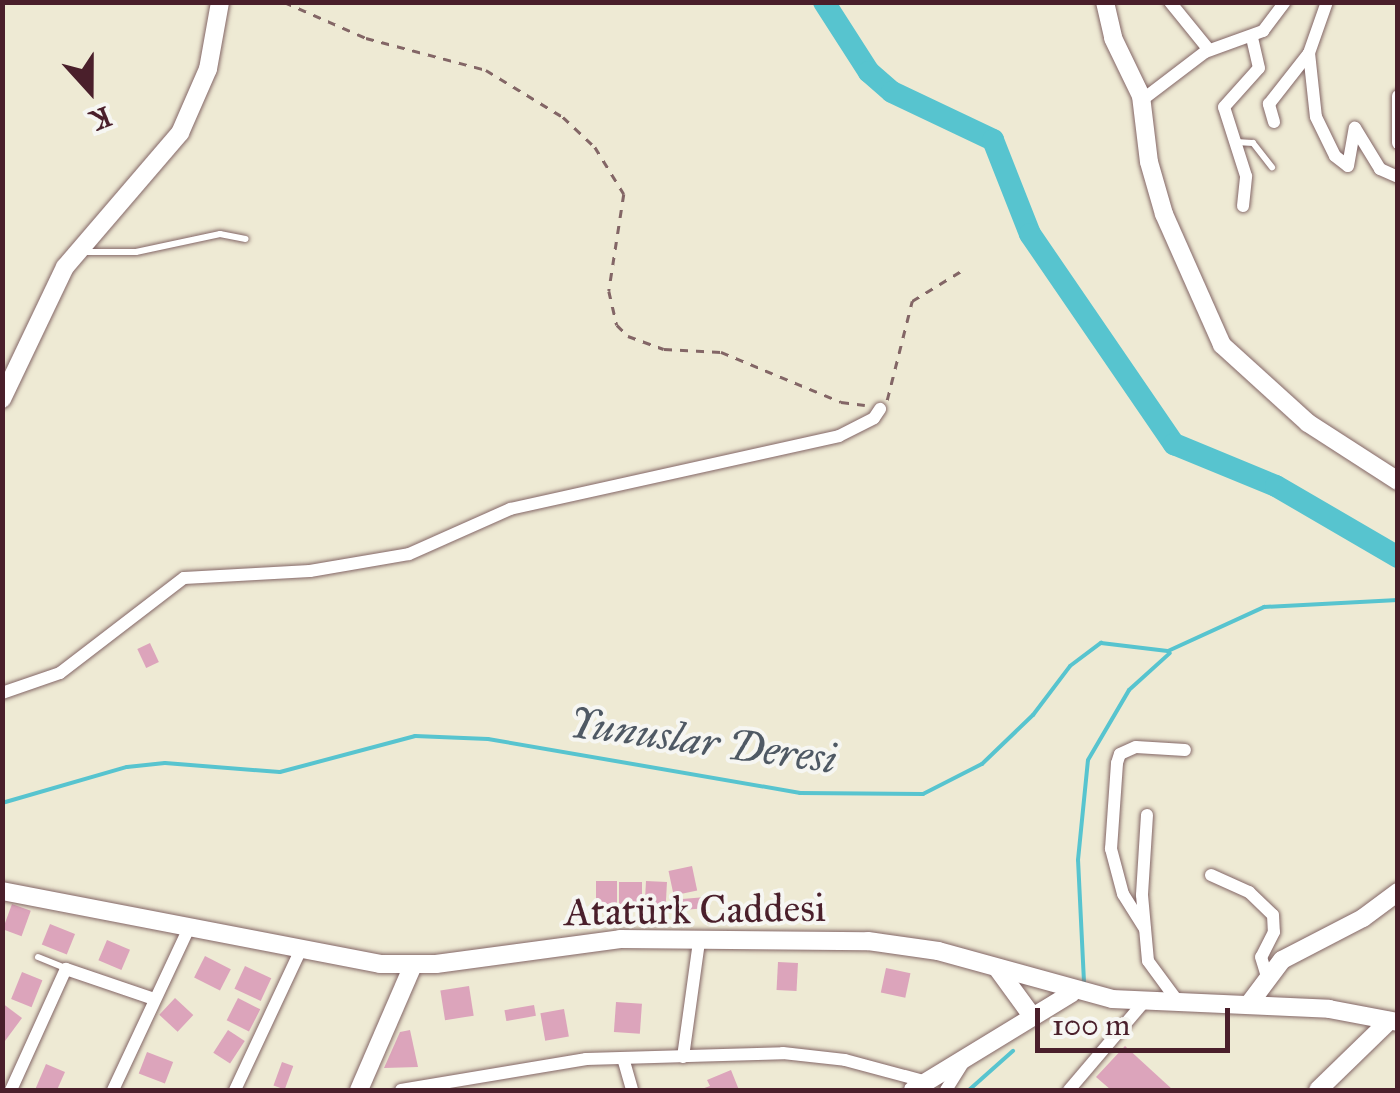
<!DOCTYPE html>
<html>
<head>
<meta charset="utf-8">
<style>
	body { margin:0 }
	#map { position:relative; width:1400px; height:1093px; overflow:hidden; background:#eeead4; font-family:"IM FELL Great Primer",serif }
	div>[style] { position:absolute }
	.stream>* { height:4px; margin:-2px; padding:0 2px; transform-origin:2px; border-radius:2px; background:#57c4cf }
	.river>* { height:22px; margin:-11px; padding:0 11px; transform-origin:11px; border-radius:11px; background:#57c4cf }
	.building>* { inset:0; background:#dca4bb; transform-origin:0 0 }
	.path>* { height:2.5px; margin-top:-1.25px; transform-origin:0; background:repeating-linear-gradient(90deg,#836666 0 8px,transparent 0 16px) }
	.roads { filter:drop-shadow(0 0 2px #836666) drop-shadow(0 0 2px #836666) }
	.lane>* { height:6px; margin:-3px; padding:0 3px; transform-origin:3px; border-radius:3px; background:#fff }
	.street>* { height:12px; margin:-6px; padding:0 6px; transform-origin:6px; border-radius:6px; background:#fff }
	.secondary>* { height:18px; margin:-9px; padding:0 9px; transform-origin:9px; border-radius:9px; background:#fff }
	span { translate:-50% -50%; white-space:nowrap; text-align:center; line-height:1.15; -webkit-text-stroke:8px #f6f6f2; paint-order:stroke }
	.street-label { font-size:40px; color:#4a1f2b }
	.water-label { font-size:42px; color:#4f5964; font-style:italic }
	.frame { position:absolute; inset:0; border:5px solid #4a1f2b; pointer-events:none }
	.north { position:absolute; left:40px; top:40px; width:100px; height:100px; -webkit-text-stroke:8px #f6f6f2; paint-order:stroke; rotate:159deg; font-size:28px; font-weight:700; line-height:40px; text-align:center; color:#4a1f2b }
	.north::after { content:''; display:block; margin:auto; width:35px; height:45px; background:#4a1f2b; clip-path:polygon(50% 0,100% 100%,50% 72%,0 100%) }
	.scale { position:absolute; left:1035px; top:1008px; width:195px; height:45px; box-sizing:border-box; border:5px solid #4a1f2b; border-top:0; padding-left:12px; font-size:30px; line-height:35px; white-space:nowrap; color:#4a1f2b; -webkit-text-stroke:8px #f6f6f2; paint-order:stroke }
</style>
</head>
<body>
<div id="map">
	<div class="stream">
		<i style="left:2px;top:803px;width:130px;rotate:-16.1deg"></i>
		<i style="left:127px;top:767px;width:38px;rotate:-6deg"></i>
		<i style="left:165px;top:763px;width:115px;rotate:4.5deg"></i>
		<i style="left:280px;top:772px;width:140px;rotate:-14.9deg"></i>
		<i style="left:415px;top:736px;width:73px;rotate:2.4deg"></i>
		<i style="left:488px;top:739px;width:317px;rotate:9.8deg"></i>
		<i style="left:800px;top:793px;width:123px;rotate:0.5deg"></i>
		<i style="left:923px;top:794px;width:66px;rotate:-27deg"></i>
		<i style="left:982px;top:764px;width:71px;rotate:-43.9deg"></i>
		<i style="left:1033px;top:715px;width:61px;rotate:-52.9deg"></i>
		<i style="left:1070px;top:666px;width:39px;rotate:-37deg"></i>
		<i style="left:1101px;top:643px;width:67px;rotate:6.8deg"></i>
		<i style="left:1168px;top:651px;width:106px;rotate:-24.6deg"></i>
		<i style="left:1264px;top:607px;width:134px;rotate:-3deg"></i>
		<i style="left:1084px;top:982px;width:122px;rotate:-92.8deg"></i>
		<i style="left:1078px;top:860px;width:100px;rotate:-84.3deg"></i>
		<i style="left:1088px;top:760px;width:81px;rotate:-59.6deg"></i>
		<i style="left:1129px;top:690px;width:55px;rotate:-42.1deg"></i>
		<i style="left:969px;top:1090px;width:59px;rotate:-41.6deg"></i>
	</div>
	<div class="river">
		<i style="left:824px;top:2px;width:83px;rotate:57.3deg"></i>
		<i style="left:869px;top:72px;width:30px;rotate:41deg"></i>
		<i style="left:892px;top:92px;width:112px;rotate:25.4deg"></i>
		<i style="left:993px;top:140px;width:101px;rotate:68.5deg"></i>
		<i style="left:1030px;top:234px;width:255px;rotate:55.6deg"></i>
		<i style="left:1174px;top:444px;width:110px;rotate:22.4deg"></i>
		<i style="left:1276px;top:486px;width:141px;rotate:30.2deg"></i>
	</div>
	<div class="building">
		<i style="left:150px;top:643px;width:21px;height:14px;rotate:65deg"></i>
		<i style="left:692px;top:866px;width:25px;height:24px;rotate:78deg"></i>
		<i style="left:617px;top:881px;width:23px;height:21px;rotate:90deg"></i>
		<i style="left:646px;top:881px;width:21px;height:23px;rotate:3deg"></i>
		<i style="left:619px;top:882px;width:23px;height:22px"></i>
		<i style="left:706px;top:897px;width:11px;height:27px;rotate:85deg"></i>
		<i style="left:12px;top:904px;width:20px;height:27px;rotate:20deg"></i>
		<i style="left:50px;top:924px;width:27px;height:22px;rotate:22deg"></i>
		<i style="left:107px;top:940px;width:25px;height:22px;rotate:23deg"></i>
		<i style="left:205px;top:956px;width:29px;height:24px;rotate:27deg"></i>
		<i style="left:778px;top:962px;width:20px;height:28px;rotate:3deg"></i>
		<i style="left:245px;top:966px;width:29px;height:25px;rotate:25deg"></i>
		<i style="left:886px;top:968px;width:25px;height:25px;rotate:12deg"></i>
		<i style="left:22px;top:972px;width:22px;height:29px;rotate:22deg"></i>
		<i style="left:469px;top:986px;width:30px;height:29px;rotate:81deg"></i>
		<i style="left:175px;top:998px;width:25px;height:23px;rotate:43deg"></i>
		<i style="left:238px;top:998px;width:25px;height:25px;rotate:27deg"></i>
		<i style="left:616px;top:1002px;width:26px;height:30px;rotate:4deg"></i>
		<i style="clip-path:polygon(2px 1003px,22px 1018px,2px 1045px)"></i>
		<i style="left:534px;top:1005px;width:11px;height:30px;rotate:80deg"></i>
		<i style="left:564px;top:1009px;width:28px;height:24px;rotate:80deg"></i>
		<i style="left:228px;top:1030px;width:20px;height:27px;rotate:33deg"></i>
		<i style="clip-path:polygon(410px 1030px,418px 1067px,384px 1068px,400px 1032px)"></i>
		<i style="clip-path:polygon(1125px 1046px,1173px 1090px,1111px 1090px,1096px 1077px)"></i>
		<i style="left:147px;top:1052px;width:28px;height:23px;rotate:21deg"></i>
		<i style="left:282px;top:1062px;width:12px;height:25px;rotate:20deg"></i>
		<i style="clip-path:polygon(46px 1064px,65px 1072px,57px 1090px,35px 1090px)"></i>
		<i style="clip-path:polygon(731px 1070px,739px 1090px,699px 1090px,710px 1086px,707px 1080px)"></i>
	</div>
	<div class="path">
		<i style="left:284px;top:2px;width:90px;rotate:23.7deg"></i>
		<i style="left:366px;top:38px;width:124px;rotate:14.9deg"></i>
		<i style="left:486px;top:70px;width:90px;rotate:31.4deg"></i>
		<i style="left:563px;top:117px;width:44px;rotate:43.2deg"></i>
		<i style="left:595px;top:147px;width:55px;rotate:58.3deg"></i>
		<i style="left:624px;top:194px;width:98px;rotate:98.8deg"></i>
		<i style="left:609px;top:291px;width:35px;rotate:77deg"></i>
		<i style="left:617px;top:325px;width:16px;rotate:45deg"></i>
		<i style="left:628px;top:336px;width:38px;rotate:20deg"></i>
		<i style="left:664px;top:349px;width:57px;rotate:3deg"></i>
		<i style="left:721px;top:352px;width:130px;rotate:22.6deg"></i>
		<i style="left:841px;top:402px;width:24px;rotate:7deg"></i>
		<i style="left:887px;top:400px;width:102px;rotate:-75.8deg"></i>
		<i style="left:912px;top:301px;width:63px;rotate:-31.4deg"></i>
	</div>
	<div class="roads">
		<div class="lane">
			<i style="left:1236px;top:142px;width:17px;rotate:3deg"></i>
			<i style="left:1253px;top:143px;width:31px;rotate:52deg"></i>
			<i style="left:85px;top:252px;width:51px"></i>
			<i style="left:136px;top:252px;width:86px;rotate:-12.1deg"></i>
			<i style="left:220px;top:234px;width:26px;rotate:11deg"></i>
			<i style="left:38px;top:957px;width:29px;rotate:22deg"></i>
		</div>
		<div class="street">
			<i style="left:1170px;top:2px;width:62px;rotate:50.9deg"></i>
			<i style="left:1309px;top:53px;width:64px;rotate:83.8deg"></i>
			<i style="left:1316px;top:117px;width:43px;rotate:64deg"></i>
			<i style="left:1335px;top:156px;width:16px;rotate:38deg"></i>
			<i style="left:1348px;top:166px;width:39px;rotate:-80deg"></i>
			<i style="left:1355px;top:128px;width:48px;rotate:58.6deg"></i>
			<i style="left:1380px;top:169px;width:20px;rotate:24deg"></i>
			<i style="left:1398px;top:96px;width:47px;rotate:90deg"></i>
			<i style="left:1142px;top:100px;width:79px;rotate:-37.3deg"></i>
			<i style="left:1205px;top:52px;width:62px;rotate:-19.9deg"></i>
			<i style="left:1263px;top:31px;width:36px;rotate:-53deg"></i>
			<i style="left:1274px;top:122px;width:19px;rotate:-106deg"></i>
			<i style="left:1269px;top:104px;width:65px;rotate:-51.9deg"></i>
			<i style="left:1309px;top:53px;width:54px;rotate:-70.6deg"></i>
			<i style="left:1243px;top:206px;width:30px;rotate:-84deg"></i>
			<i style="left:1246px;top:176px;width:72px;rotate:-107.7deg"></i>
			<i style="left:1224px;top:107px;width:52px;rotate:-48.1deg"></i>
			<i style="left:1259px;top:68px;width:32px;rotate:-103deg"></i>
			<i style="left:2px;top:693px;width:61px;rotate:-19deg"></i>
			<i style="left:60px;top:673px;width:156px;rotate:-37.5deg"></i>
			<i style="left:184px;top:578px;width:126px;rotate:-3.2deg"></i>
			<i style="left:310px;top:571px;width:100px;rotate:-9.7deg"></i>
			<i style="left:409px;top:554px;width:111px;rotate:-24deg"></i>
			<i style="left:510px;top:509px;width:337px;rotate:-12.5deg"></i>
			<i style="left:839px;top:436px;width:39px;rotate:-27deg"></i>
			<i style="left:874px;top:418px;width:11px;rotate:-56deg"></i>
			<i style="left:1147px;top:815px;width:80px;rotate:93.6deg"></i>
			<i style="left:1142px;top:895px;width:66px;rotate:84.8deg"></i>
			<i style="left:1148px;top:961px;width:52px;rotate:53.6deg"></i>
			<i style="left:1211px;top:875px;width:42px;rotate:24.1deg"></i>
			<i style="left:1249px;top:892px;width:33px;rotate:44deg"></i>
			<i style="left:1273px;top:915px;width:17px;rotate:87deg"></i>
			<i style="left:1274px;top:932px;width:28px;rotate:117deg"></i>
			<i style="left:1261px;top:957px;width:21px;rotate:73deg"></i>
			<i style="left:1145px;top:929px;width:41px;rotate:-122.2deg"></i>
			<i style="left:1123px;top:894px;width:47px;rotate:-104.9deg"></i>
			<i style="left:1111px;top:849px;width:86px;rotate:-86deg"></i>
			<i style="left:1117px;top:763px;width:9px;rotate:-72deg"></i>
			<i style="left:1120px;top:754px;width:17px;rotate:-24deg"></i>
			<i style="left:1136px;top:747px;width:49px;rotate:3.5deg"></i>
			<i style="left:683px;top:1057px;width:117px;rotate:-82.1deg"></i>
			<i style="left:623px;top:1058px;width:33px;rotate:74deg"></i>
			<i style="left:11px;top:1090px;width:133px;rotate:-65.6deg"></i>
			<i style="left:66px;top:969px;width:93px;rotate:18.8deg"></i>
			<i style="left:113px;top:1090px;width:177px;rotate:-64.9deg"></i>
			<i style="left:235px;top:1090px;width:153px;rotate:-64.9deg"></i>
			<i style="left:401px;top:1090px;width:188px;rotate:-9.5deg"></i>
			<i style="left:586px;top:1059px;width:197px;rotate:-1.7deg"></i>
			<i style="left:783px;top:1053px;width:62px;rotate:6.4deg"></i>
			<i style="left:845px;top:1060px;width:85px;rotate:15deg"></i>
			<i style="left:946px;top:1090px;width:36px;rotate:-58deg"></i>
			<i style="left:1069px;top:1090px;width:116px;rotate:-49.6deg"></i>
		</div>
		<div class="secondary">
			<i style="left:1105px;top:2px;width:37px;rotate:77deg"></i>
			<i style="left:1113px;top:38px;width:64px;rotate:64.2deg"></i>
			<i style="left:1141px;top:96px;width:66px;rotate:83.1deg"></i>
			<i style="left:1149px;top:162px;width:54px;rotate:73.9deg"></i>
			<i style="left:1164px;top:214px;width:143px;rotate:66.1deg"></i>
			<i style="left:1222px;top:345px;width:116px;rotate:42.2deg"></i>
			<i style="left:1308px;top:423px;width:107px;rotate:32.8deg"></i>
			<i style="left:2px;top:399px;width:146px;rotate:-64.5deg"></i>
			<i style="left:65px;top:267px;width:177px;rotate:-49.4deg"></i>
			<i style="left:180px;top:133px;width:70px;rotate:-66.4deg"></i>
			<i style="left:208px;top:69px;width:68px;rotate:-79.8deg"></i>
			<i style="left:2px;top:891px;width:385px;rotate:10.9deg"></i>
			<i style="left:380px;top:964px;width:56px"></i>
			<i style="left:436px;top:964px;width:186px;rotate:-7.7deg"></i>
			<i style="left:620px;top:939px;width:248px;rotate:0.5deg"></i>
			<i style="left:868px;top:941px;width:71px;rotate:8.1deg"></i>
			<i style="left:938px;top:951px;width:180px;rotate:15.4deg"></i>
			<i style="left:1112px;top:999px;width:217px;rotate:2.6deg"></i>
			<i style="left:1329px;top:1009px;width:70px;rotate:10.7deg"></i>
			<i style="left:997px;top:968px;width:59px;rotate:53.9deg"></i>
			<i style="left:1249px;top:1004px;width:55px;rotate:-53.1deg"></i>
			<i style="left:1282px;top:960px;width:91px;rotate:-27.4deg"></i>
			<i style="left:1363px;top:918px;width:44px;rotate:-36.6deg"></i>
			<i style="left:359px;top:1090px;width:136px;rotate:-66.6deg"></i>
			<i style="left:913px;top:1090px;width:186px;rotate:-31.4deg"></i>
			<i style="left:1318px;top:1090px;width:99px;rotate:-44.2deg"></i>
		</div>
	</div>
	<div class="street-label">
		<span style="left:695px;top:910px;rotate:-1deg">Atatürk Caddesi</span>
	</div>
	<div class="water-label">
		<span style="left:703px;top:741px;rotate:8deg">Yunuslar Deresi</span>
	</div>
	<div class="frame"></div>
	<div class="north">K</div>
	<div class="scale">100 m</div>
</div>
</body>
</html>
